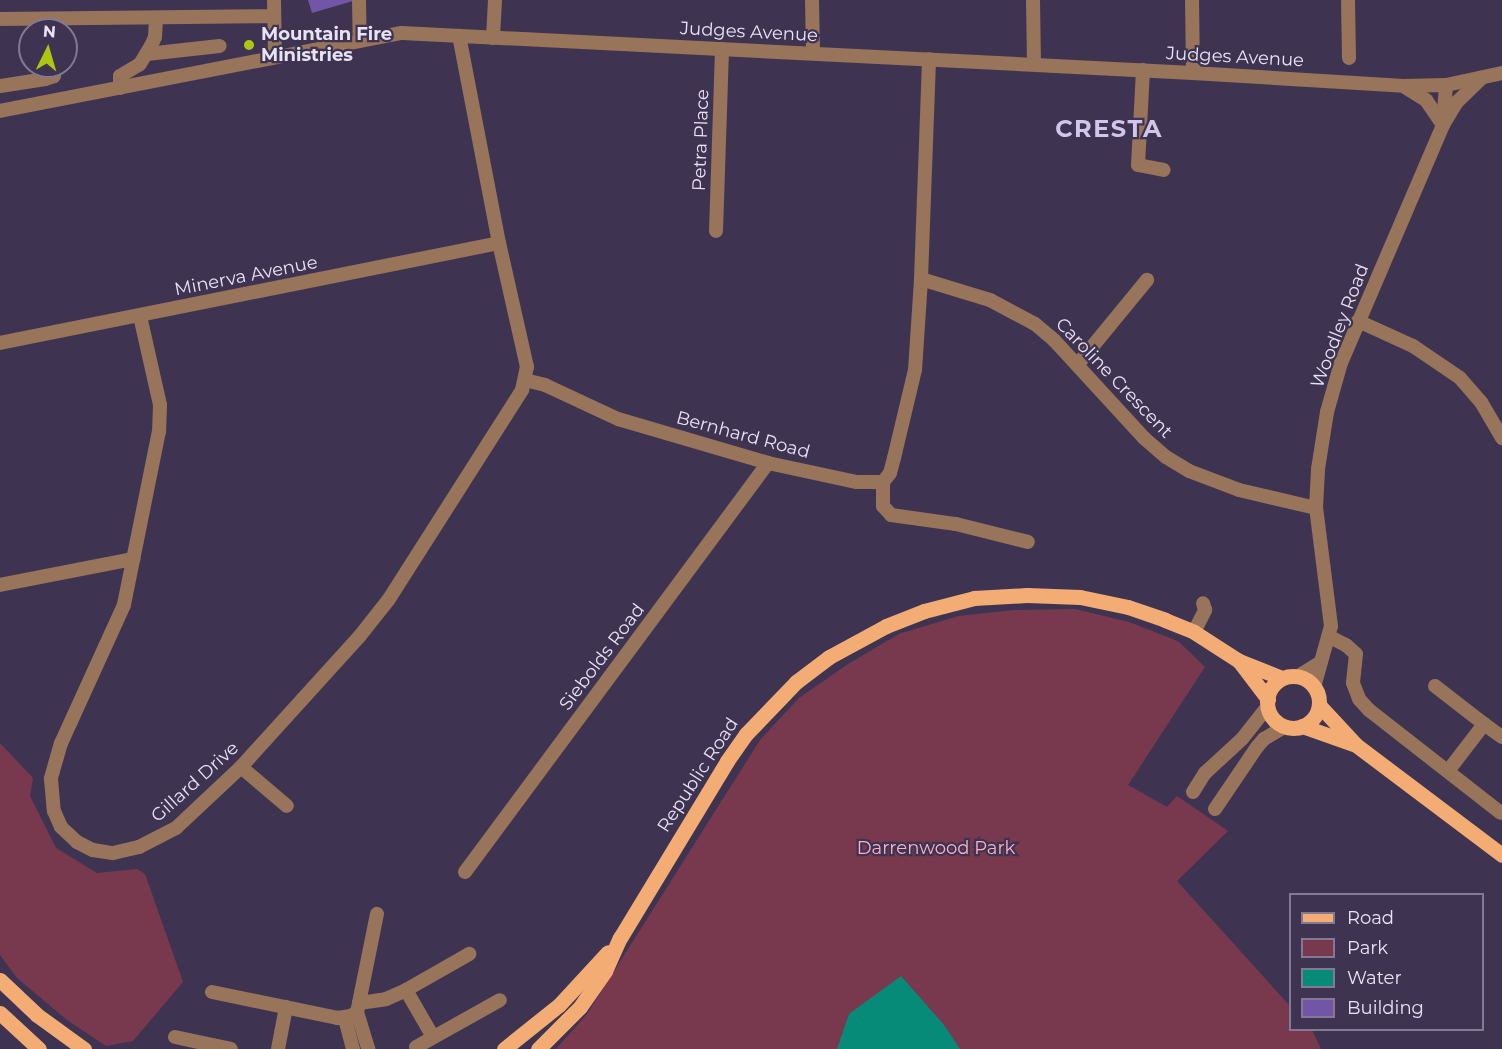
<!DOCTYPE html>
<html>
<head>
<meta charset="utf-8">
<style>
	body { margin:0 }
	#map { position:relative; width:1502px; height:1049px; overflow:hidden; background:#3e3451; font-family:Montserrat,sans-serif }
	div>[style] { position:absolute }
	.green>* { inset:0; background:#78394f }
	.water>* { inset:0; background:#058b78 }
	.building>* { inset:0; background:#7355a7 }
	.minor>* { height:14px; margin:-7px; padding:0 7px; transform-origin:7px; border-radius:7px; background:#97745a }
	.major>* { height:15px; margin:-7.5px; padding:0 7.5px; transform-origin:7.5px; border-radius:7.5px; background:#f2ac74 }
	.major>.ring { margin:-7.5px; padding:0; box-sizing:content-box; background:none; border:15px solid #f2ac74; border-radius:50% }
	.dots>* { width:16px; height:16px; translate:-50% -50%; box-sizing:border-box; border:3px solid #3e3451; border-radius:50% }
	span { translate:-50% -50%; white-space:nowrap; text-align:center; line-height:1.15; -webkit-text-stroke:4.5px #3e3451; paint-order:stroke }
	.street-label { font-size:18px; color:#e8e2f5 }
	.poi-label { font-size:18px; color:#e8e2f5; font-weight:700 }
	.left { translate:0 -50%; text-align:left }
	.park-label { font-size:18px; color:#fdb0c8 }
	.district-label { font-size:24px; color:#d0c5ea; font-weight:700; letter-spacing:1.5px }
	.legend { position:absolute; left:1289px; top:893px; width:195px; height:138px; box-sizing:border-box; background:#3e3451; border:2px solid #827a93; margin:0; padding:8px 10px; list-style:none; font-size:18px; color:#e8e2f5 }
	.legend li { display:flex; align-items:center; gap:12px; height:30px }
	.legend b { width:30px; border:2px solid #827a93 }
	.north { position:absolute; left:18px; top:18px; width:60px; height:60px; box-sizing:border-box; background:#3e3451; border:2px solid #827a93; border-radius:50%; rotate:5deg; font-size:16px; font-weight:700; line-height:24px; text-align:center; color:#e8e2f5 }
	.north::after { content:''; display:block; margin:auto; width:21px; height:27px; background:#acc612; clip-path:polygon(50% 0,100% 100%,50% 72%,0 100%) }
</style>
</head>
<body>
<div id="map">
	<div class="green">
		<i style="clip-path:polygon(1075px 609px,1129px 622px,1178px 641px,1205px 667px,1128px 785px,1167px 807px,1177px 796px,1228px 831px,1177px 881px,1290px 1006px,1290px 1030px,1312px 1030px,1321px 1049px,556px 1049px,587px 1014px,760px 740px,799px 698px,848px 664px,899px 634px,958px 616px,1014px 610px)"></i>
		<i style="clip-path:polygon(0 743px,33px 778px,30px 796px,56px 848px,97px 873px,137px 869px,145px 874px,183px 982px,133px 1041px,106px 1046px,67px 1020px,17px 978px,0 955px)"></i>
	</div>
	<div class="water">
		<i style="clip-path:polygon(901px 976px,944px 1025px,960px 1049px,837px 1049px,849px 1014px)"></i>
	</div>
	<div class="building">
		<i style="clip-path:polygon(308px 0,353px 0,353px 1px,312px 13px)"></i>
	</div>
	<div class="minor">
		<i style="left:274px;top:0;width:56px;rotate:89deg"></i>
		<i style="left:359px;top:0;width:39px;rotate:89deg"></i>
		<i style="left:812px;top:0;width:53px;rotate:88.9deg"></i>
		<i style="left:1033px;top:0;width:64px;rotate:89.1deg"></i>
		<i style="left:1192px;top:0;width:73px;rotate:89.2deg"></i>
		<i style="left:1348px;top:0;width:58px;rotate:89deg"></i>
		<i style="left:0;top:19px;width:274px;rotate:-0.6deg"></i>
		<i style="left:493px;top:38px;width:38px;rotate:-87deg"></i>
		<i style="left:147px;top:54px;width:73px;rotate:-6.3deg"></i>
		<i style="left:1143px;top:70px;width:95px;rotate:93deg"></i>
		<i style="left:1138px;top:165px;width:26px;rotate:11deg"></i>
		<i style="left:0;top:86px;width:46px;rotate:-8.8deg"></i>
		<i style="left:45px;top:79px;width:9px;rotate:-18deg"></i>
		<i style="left:54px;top:76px;width:10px;rotate:-84deg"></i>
		<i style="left:1405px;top:87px;width:25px;rotate:32deg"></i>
		<i style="left:1426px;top:100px;width:30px;rotate:56deg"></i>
		<i style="left:1443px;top:125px;width:27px;rotate:-59deg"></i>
		<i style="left:1457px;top:102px;width:33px;rotate:-44deg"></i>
		<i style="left:120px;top:88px;width:12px;rotate:-90deg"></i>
		<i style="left:120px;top:76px;width:23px;rotate:-31deg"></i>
		<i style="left:140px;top:64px;width:21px;rotate:-59deg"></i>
		<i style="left:151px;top:46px;width:10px;rotate:-66deg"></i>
		<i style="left:155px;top:37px;width:19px;rotate:-87deg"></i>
		<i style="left:0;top:111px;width:409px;rotate:-11deg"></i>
		<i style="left:402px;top:33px;width:792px;rotate:2.89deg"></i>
		<i style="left:1193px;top:73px;width:211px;rotate:3.5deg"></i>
		<i style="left:1404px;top:86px;width:42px;rotate:-1.4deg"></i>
		<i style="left:1446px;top:85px;width:57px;rotate:-12.1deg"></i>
		<i style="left:716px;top:231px;width:182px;rotate:-88.1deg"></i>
		<i style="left:921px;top:279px;width:72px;rotate:16.9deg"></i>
		<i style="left:990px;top:300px;width:51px;rotate:28.1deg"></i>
		<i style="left:1035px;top:324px;width:25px;rotate:40deg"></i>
		<i style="left:1054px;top:340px;width:133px;rotate:47.4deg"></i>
		<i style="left:1144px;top:438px;width:29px;rotate:41deg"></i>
		<i style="left:1166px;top:457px;width:27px;rotate:31deg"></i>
		<i style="left:1189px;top:471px;width:53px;rotate:20.8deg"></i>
		<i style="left:1239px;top:490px;width:79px;rotate:13.2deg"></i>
		<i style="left:140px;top:316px;width:91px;rotate:77.3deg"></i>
		<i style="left:160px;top:405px;width:26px;rotate:92deg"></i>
		<i style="left:159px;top:431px;width:177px;rotate:101.4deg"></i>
		<i style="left:124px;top:605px;width:152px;rotate:114.5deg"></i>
		<i style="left:61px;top:743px;width:37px;rotate:106deg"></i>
		<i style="left:51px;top:779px;width:32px;rotate:85deg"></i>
		<i style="left:54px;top:811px;width:17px;rotate:66deg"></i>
		<i style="left:61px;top:827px;width:22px;rotate:43deg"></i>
		<i style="left:77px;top:842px;width:18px;rotate:27deg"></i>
		<i style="left:93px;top:850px;width:20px;rotate:9deg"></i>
		<i style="left:113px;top:853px;width:27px;rotate:-13deg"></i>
		<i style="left:139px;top:847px;width:42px;rotate:-27.2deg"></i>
		<i style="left:176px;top:828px;width:89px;rotate:-43.2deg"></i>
		<i style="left:241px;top:767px;width:176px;rotate:-47.8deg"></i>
		<i style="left:359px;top:637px;width:48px;rotate:-51.7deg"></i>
		<i style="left:389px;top:599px;width:248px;rotate:-57.5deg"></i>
		<i style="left:522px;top:390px;width:24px;rotate:-78deg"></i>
		<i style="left:527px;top:367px;width:127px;rotate:-102.7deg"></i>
		<i style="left:499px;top:243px;width:211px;rotate:-100.9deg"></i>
		<i style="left:1358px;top:321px;width:60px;rotate:24.4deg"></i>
		<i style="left:1413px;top:346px;width:57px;rotate:34.2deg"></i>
		<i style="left:1460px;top:378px;width:32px;rotate:49deg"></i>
		<i style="left:1481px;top:402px;width:42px;rotate:59.7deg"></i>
		<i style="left:0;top:343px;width:509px;rotate:-11.33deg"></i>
		<i style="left:1078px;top:364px;width:109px;rotate:-50.6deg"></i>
		<i style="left:525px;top:380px;width:21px;rotate:14deg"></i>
		<i style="left:545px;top:385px;width:81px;rotate:25deg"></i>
		<i style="left:618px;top:419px;width:156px;rotate:16.3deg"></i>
		<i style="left:768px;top:463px;width:91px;rotate:12.1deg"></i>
		<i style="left:857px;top:482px;width:26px"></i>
		<i style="left:883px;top:482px;width:11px;rotate:-52deg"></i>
		<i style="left:890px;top:473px;width:16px;rotate:-75deg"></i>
		<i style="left:894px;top:458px;width:90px;rotate:-76.6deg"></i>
		<i style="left:915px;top:370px;width:91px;rotate:-86.2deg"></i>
		<i style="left:921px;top:279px;width:220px;rotate:-87.9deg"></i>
		<i style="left:883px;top:482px;width:24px;rotate:90deg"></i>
		<i style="left:883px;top:506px;width:12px;rotate:48deg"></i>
		<i style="left:891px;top:515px;width:66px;rotate:7.9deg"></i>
		<i style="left:956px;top:524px;width:74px;rotate:14deg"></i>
		<i style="left:0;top:585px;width:136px;rotate:-11.1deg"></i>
		<i style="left:1194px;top:632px;width:25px;rotate:-63deg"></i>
		<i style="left:1205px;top:610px;width:7px;rotate:-106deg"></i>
		<i style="left:1330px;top:637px;width:18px;rotate:27deg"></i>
		<i style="left:1346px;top:645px;width:13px;rotate:42deg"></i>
		<i style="left:1356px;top:654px;width:29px;rotate:96deg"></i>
		<i style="left:1353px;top:683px;width:17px;rotate:69deg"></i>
		<i style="left:1359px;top:699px;width:15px;rotate:48deg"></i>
		<i style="left:1369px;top:710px;width:167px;rotate:38deg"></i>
		<i style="left:1297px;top:677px;width:28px;rotate:-32deg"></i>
		<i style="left:1435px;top:686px;width:62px;rotate:37.8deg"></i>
		<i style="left:1314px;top:687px;width:63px;rotate:-74.4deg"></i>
		<i style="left:1331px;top:626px;width:119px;rotate:-97.2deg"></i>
		<i style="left:1316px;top:508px;width:39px;rotate:-87deg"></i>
		<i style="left:1318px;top:469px;width:58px;rotate:-81deg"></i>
		<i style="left:1327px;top:412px;width:51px;rotate:-74.1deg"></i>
		<i style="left:1341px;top:363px;width:259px;rotate:-66.8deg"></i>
		<i style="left:1443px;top:125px;width:40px;rotate:-85.7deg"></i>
		<i style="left:241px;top:767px;width:60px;rotate:40.3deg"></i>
		<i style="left:1448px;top:771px;width:59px;rotate:-52.5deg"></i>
		<i style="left:1484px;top:724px;width:22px;rotate:36deg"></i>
		<i style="left:1193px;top:792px;width:22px;rotate:-58deg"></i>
		<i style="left:1205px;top:773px;width:50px;rotate:-42.6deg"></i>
		<i style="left:1242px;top:739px;width:42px;rotate:-51.8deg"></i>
		<i style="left:1215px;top:809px;width:75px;rotate:-55.9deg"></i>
		<i style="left:1257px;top:747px;width:11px;rotate:-49deg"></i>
		<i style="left:1264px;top:739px;width:23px;rotate:-31deg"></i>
		<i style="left:465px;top:872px;width:509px;rotate:-53.47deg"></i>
		<i style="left:406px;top:990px;width:54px;rotate:60.1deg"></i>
		<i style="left:212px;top:992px;width:128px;rotate:11.7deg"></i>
		<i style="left:337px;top:1018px;width:14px;rotate:-8deg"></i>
		<i style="left:351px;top:1016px;width:7px;rotate:-34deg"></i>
		<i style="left:357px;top:1012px;width:9px;rotate:-77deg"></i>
		<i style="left:359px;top:1003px;width:91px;rotate:-78.6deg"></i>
		<i style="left:359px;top:1003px;width:27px;rotate:-8deg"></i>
		<i style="left:386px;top:999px;width:22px;rotate:-24deg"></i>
		<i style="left:406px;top:990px;width:73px;rotate:-29.7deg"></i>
		<i style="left:357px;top:1012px;width:39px;rotate:73deg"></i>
		<i style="left:345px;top:1019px;width:31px;rotate:75deg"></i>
		<i style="left:175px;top:1037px;width:57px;rotate:12.1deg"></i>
		<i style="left:416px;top:1047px;width:96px;rotate:-29.2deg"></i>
		<i style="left:278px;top:1049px;width:43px;rotate:-79.2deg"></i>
	</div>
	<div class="major">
		<i style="left:1239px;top:661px;width:48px;rotate:52.7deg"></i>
		<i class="ring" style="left:1267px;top:676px;width:37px;height:37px"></i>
		<i style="left:1319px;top:705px;width:54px;rotate:47.2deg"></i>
		<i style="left:1356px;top:745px;width:183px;rotate:37deg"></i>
		<i style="left:1302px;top:726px;width:54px;rotate:19.4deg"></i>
		<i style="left:0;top:980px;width:51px;rotate:43.4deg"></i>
		<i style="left:37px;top:1015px;width:58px;rotate:35.9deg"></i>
		<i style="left:0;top:1013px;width:53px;rotate:42.7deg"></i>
		<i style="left:504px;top:1049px;width:70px;rotate:-38.7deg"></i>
		<i style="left:559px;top:1005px;width:72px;rotate:-47.2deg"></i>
		<i style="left:538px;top:1049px;width:59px;rotate:-45deg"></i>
		<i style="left:580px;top:1007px;width:44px;rotate:-55.2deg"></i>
		<i style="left:605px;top:971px;width:36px;rotate:-66deg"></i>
		<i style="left:620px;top:938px;width:207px;rotate:-58.8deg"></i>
		<i style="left:727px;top:761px;width:33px;rotate:-55deg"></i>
		<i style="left:746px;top:734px;width:72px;rotate:-46.1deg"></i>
		<i style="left:796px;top:682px;width:41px;rotate:-37.1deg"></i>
		<i style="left:829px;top:657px;width:65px;rotate:-28.5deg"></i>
		<i style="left:886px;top:626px;width:41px;rotate:-21.5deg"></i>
		<i style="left:924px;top:611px;width:52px;rotate:-14.6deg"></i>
		<i style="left:974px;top:598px;width:53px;rotate:-3.2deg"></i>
		<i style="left:1027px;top:595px;width:53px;rotate:2.2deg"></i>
		<i style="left:1080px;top:597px;width:49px;rotate:11.8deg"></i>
		<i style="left:1128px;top:607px;width:39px;rotate:19deg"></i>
		<i style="left:1165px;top:620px;width:31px;rotate:22deg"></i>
		<i style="left:1194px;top:632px;width:54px;rotate:32.8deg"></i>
		<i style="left:1239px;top:661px;width:46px;rotate:21.6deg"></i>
	</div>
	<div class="dots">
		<i style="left:249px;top:45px;background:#acc612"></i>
	</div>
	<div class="street-label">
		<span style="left:749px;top:32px;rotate:3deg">Judges Avenue</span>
		<span style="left:1235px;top:57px;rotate:3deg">Judges Avenue</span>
		<span style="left:701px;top:140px;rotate:-88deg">Petra Place</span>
		<span style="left:246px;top:276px;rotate:-11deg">Minerva Avenue</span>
		<span style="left:1340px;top:326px;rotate:-69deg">Woodley Road</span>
		<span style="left:1114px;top:378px;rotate:46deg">Caroline Crescent</span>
		<span style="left:743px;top:435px;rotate:15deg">Bernhard Road</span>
		<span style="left:602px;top:657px;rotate:-53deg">Siebolds Road</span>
		<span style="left:698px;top:775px;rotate:-57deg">Republic Road</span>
		<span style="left:195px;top:782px;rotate:-42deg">Gillard Drive</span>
	</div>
	<div class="poi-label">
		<span class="left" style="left:261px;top:45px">Mountain Fire<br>Ministries</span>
	</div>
	<div class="park-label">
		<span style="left:936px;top:848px">Darrenwood Park</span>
	</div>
	<div class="district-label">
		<span style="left:1109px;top:129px">CRESTA</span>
	</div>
	<ul class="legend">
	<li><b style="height:8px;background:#f2ac74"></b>Road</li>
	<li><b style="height:16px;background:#78394f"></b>Park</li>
	<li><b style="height:16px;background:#058b78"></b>Water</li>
	<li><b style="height:16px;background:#7355a7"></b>Building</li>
	</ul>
	<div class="north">N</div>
</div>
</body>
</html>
